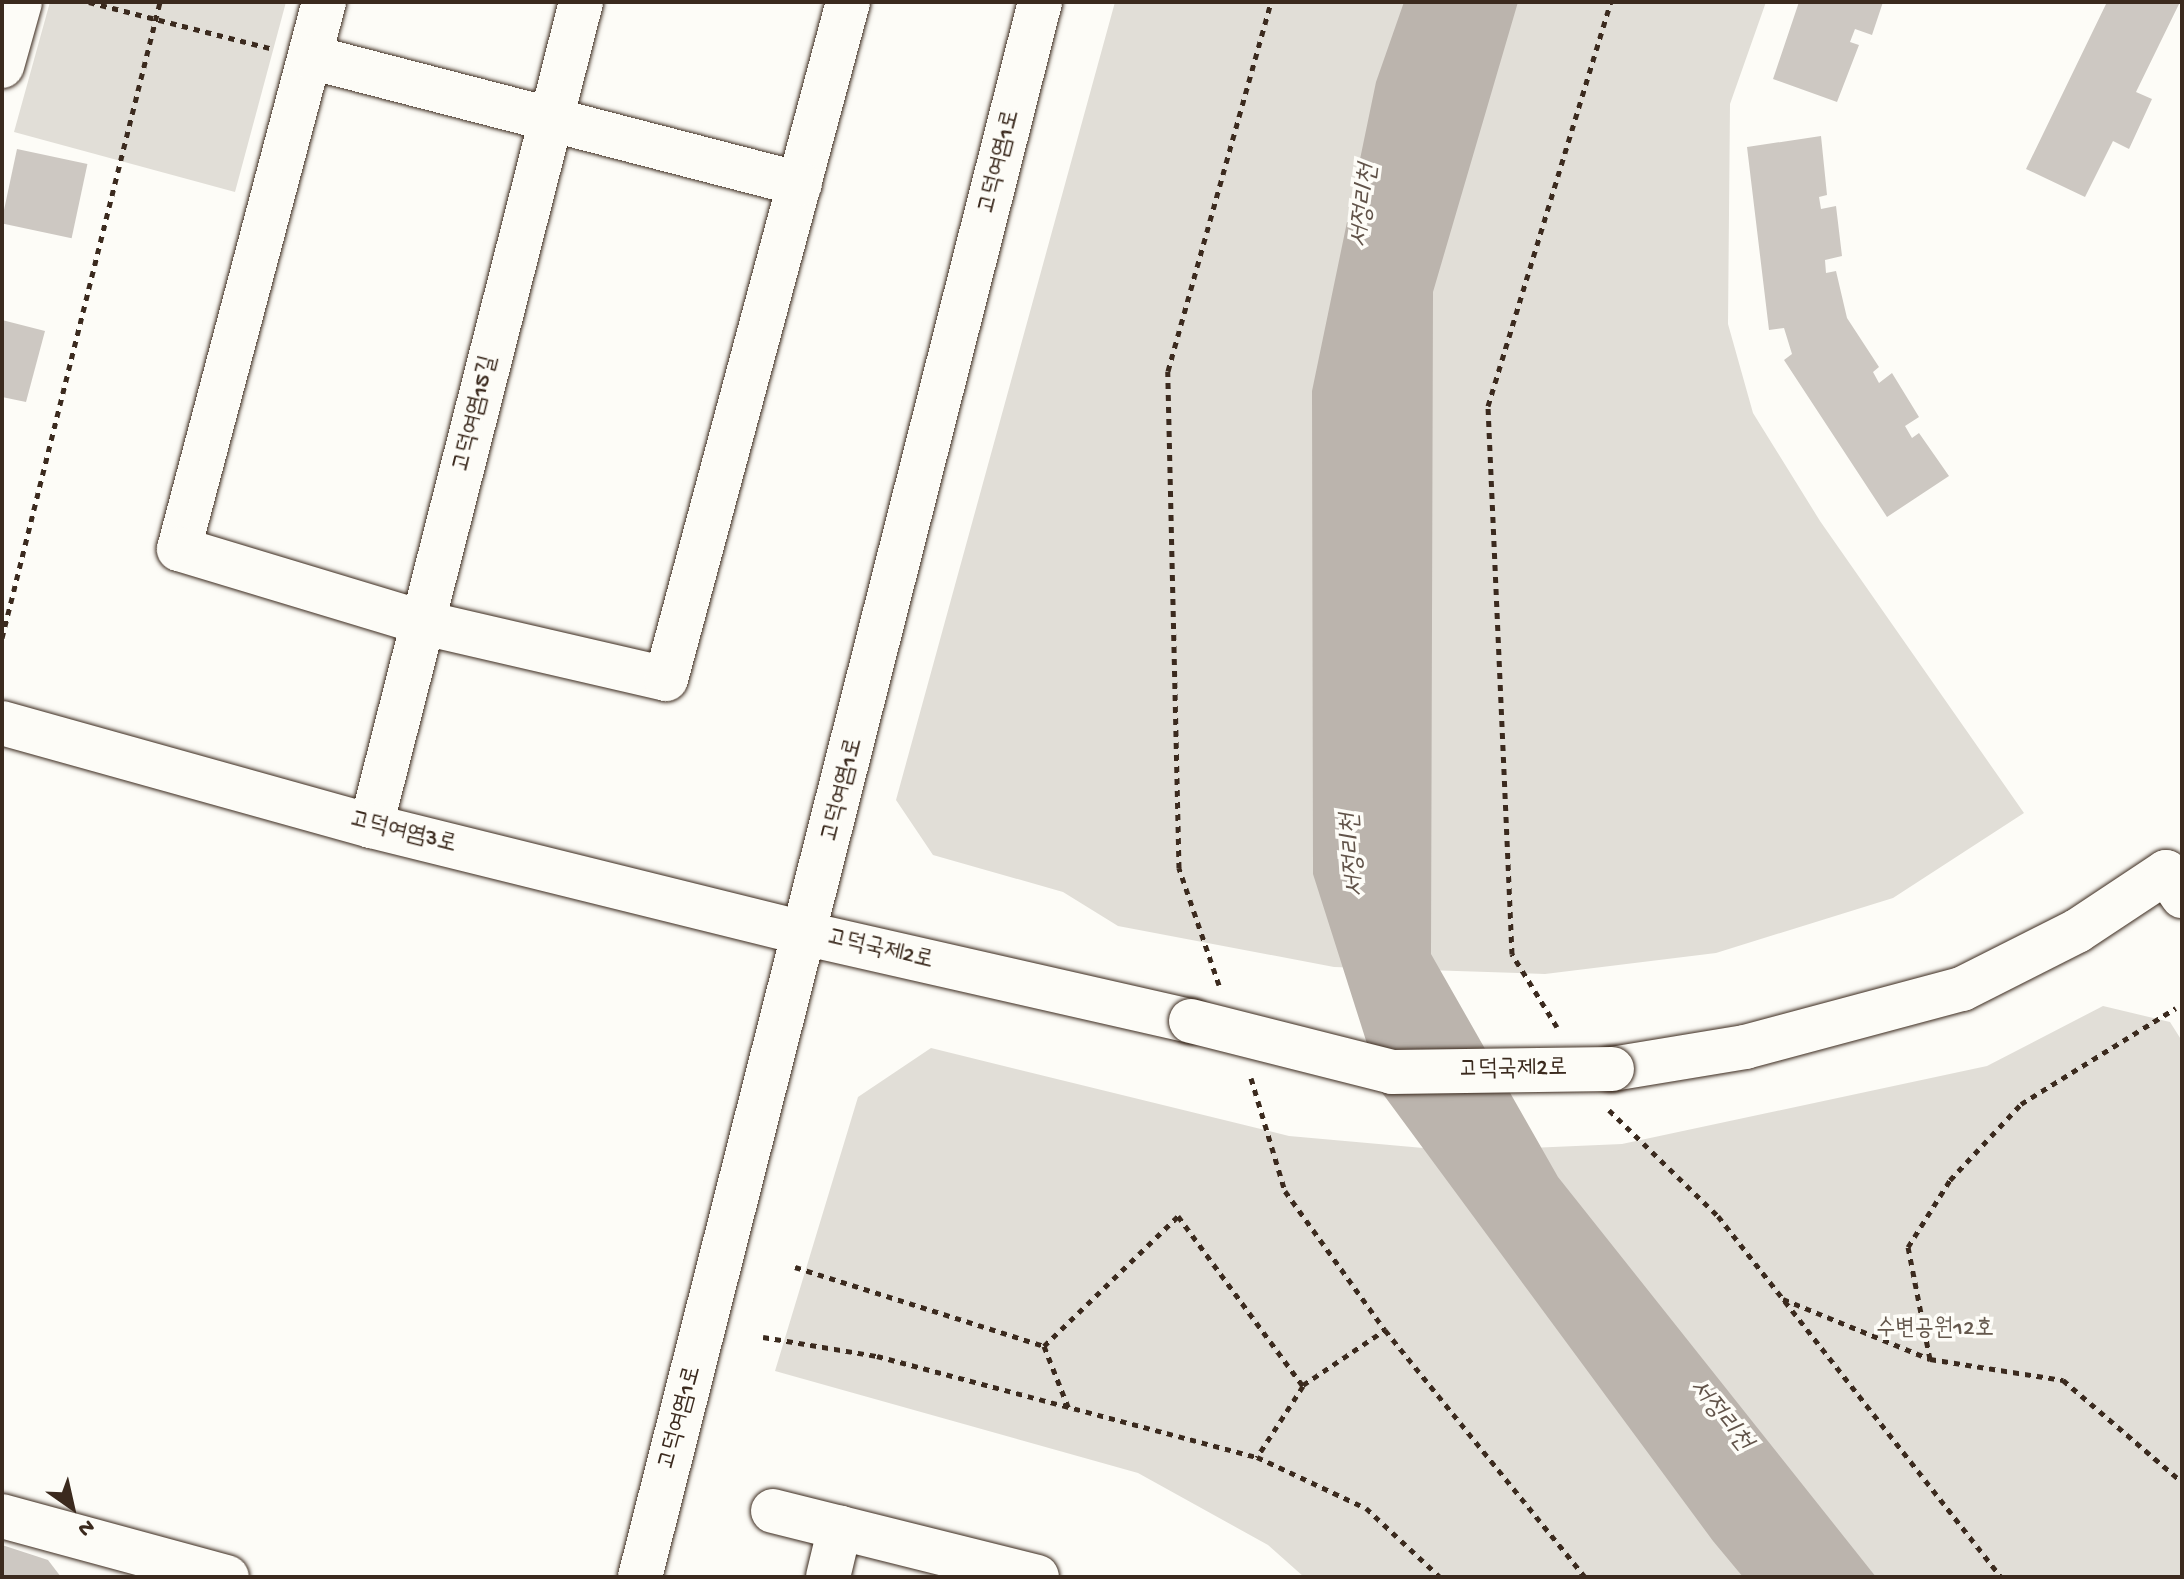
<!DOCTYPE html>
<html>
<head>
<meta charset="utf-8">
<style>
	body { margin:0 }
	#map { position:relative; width:2184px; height:1579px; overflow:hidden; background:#fdfcf7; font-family:"Gochi Hand","Poor Story",sans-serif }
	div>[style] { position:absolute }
	.green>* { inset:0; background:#e1ded7 }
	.water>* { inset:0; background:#bbb4ad }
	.building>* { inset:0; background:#cdc8c2; transform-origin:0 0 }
	.path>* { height:5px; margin-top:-2.5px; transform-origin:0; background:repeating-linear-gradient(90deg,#3b2a1e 0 6px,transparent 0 12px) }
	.roads { filter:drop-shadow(0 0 2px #3b2a1e) drop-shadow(0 0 2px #3b2a1e) }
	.minor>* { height:44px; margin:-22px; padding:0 22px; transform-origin:22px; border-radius:22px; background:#fdfcf7 }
	.tertiary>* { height:44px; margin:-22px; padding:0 22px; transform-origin:22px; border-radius:22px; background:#fdfcf7 }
	.bridges { filter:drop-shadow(0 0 2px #3b2a1e) drop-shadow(0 0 2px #3b2a1e) }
	.tertiary-bridge>* { height:44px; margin:-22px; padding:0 22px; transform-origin:22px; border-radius:22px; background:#fdfcf7 }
	span { translate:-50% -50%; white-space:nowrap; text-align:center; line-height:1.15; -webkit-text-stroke:7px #fdfcf7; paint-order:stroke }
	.street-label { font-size:24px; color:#3b2a1e }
	.park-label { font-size:24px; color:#64574c }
	.water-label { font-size:26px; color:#615349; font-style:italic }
	.frame { position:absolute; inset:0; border:4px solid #3b2a1e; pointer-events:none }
	.north { position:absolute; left:32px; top:1467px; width:80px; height:80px; -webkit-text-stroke:6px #fdfcf7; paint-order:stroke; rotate:146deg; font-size:22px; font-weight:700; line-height:32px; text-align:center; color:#3b2a1e }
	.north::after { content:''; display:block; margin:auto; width:28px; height:36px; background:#3b2a1e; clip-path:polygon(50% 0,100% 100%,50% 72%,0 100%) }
</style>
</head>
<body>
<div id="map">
	<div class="green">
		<i style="clip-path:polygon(50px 2px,286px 2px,235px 192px,14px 132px)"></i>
		<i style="clip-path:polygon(1115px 2px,1766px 2px,1730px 104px,1728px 324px,1753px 413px,1820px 521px,2024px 813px,1893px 898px,1716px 953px,1545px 974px,1334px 967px,1118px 926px,1063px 892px,933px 855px,896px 800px)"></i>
		<i style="clip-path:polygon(2103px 1006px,2170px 1022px,2182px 1041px,2182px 1577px,1304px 1577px,1268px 1545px,1138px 1473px,775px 1371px,858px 1097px,931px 1048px,1289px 1136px,1457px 1151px,1622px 1144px,1987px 1066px)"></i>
	</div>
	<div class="water">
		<i style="clip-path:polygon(1404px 2px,1518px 2px,1433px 292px,1431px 954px,1558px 1177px,1876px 1577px,1743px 1577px,1713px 1541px,1383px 1094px,1313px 874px,1312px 391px,1376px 82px)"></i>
	</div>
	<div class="building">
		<i style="clip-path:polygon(1799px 2px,1883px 2px,1872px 35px,1855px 29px,1850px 42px,1859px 45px,1837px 102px,1773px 79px)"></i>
		<i style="clip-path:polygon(2107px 2px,2180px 2px,2136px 92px,2152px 99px,2129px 149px,2113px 141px,2085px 197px,2026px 169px)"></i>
		<i style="clip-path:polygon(1821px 136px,1827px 195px,1819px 197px,1821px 209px,1836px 206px,1842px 256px,1825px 260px,1826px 273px,1836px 271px,1847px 318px,1879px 367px,1873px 372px,1879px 383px,1892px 373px,1919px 417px,1905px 426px,1912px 438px,1919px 433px,1949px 476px,1887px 517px,1784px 360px,1792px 354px,1784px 328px,1769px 330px,1747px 147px)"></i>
		<i style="left:17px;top:149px;width:72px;height:76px;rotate:12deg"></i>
		<i style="clip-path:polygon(2px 320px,45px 331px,26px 402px,2px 397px)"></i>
		<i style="clip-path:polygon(2px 1545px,48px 1560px,61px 1577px,2px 1577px)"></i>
	</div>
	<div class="path">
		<i style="left:89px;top:2px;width:187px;rotate:14.3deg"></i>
		<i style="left:2px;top:638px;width:655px;rotate:-76.05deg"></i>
		<i style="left:1219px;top:985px;width:124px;rotate:-108.9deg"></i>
		<i style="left:1179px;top:868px;width:497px;rotate:-91.3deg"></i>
		<i style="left:1168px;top:371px;width:383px;rotate:-74.4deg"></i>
		<i style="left:1557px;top:1027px;width:86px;rotate:-121.7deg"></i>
		<i style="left:1512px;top:954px;width:549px;rotate:-92.51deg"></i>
		<i style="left:1488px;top:406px;width:422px;rotate:-73.1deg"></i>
		<i style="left:1251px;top:1078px;width:118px;rotate:73.3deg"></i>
		<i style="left:1285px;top:1191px;width:171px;rotate:54.3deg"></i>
		<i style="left:1385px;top:1330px;width:318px;rotate:51deg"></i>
		<i style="left:1609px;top:1110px;width:152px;rotate:44.2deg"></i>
		<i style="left:1718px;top:1216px;width:459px;rotate:51.9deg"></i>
		<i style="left:795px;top:1267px;width:261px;rotate:17.6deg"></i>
		<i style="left:1044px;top:1346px;width:187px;rotate:-44.1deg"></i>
		<i style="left:1178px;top:1216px;width:211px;rotate:53.7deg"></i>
		<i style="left:1303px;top:1386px;width:85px;rotate:122.9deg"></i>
		<i style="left:1783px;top:1299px;width:159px;rotate:22.2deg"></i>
		<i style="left:1930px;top:1359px;width:135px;rotate:9deg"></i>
		<i style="left:2063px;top:1380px;width:157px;rotate:40.6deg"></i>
		<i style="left:763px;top:1337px;width:116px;rotate:9.5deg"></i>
		<i style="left:877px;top:1356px;width:393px;rotate:14.9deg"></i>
		<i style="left:1257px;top:1457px;width:120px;rotate:25.1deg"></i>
		<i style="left:1366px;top:1508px;width:101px;rotate:43deg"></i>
		<i style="left:1044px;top:1346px;width:68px;rotate:68.4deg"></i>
		<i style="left:1930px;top:1359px;width:114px;rotate:-101.1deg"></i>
		<i style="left:1908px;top:1247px;width:79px;rotate:-57.9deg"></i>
		<i style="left:1950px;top:1180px;width:104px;rotate:-46.9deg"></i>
		<i style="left:2021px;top:1104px;width:182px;rotate:-31.8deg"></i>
		<i style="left:1303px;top:1385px;width:99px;rotate:-33.9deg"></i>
	</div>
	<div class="roads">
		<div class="minor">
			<i style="left:324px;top:2px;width:566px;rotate:104.85deg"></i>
			<i style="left:179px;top:549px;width:256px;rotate:16.8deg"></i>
			<i style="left:424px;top:623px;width:248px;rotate:13deg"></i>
			<i style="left:666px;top:679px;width:701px;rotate:-74.95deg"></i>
			<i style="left:310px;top:57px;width:506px;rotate:14.53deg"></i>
			<i style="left:2px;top:66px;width:66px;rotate:-74.3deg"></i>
			<i style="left:371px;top:826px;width:850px;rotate:-75.7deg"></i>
			<i style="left:773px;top:1511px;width:272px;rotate:14deg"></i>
			<i style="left:2px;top:1516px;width:233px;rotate:15.2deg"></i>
			<i style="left:828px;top:1577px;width:51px;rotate:-76.5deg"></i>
		</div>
		<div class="tertiary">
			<i style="left:2px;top:723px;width:383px;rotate:15.6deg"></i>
			<i style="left:371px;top:826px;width:449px;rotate:13.9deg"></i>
			<i style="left:807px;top:934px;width:394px;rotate:12.8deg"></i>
			<i style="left:1612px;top:1069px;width:135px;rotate:-9.4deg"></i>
			<i style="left:1745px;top:1047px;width:225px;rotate:-15deg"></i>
			<i style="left:1962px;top:989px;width:129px;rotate:-26.8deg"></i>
			<i style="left:2077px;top:931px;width:107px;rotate:-33.5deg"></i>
			<i style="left:2166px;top:872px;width:29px;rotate:56deg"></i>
			<i style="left:640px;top:1577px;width:1625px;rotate:-75.75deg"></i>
		</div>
	</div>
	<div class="bridges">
		<div class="tertiary-bridge">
			<i style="left:1191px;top:1021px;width:207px;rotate:14.2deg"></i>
			<i style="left:1392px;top:1072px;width:220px;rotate:-0.8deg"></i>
		</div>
	</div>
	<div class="street-label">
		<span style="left:1000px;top:162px;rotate:-76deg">고덕여염1로</span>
		<span style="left:476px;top:414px;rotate:-76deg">고덕여염15길</span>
		<span style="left:843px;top:790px;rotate:-76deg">고덕여염1로</span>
		<span style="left:403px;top:833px;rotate:14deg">고덕여염3로</span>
		<span style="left:880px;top:950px;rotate:13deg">고덕국제2로</span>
		<span style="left:1513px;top:1070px;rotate:-1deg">고덕국제2로</span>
		<span style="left:681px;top:1418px;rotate:-75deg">고덕여염1로</span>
	</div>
	<div class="park-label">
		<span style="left:1935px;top:1330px">수변공원12호</span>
	</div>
	<div class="water-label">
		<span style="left:1366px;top:206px;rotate:-83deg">서정리천</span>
		<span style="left:1355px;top:855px;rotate:-94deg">서정리천</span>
		<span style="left:1719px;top:1416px;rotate:51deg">서정리천</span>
	</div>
	<div class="frame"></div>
	<div class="north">N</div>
</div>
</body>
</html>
